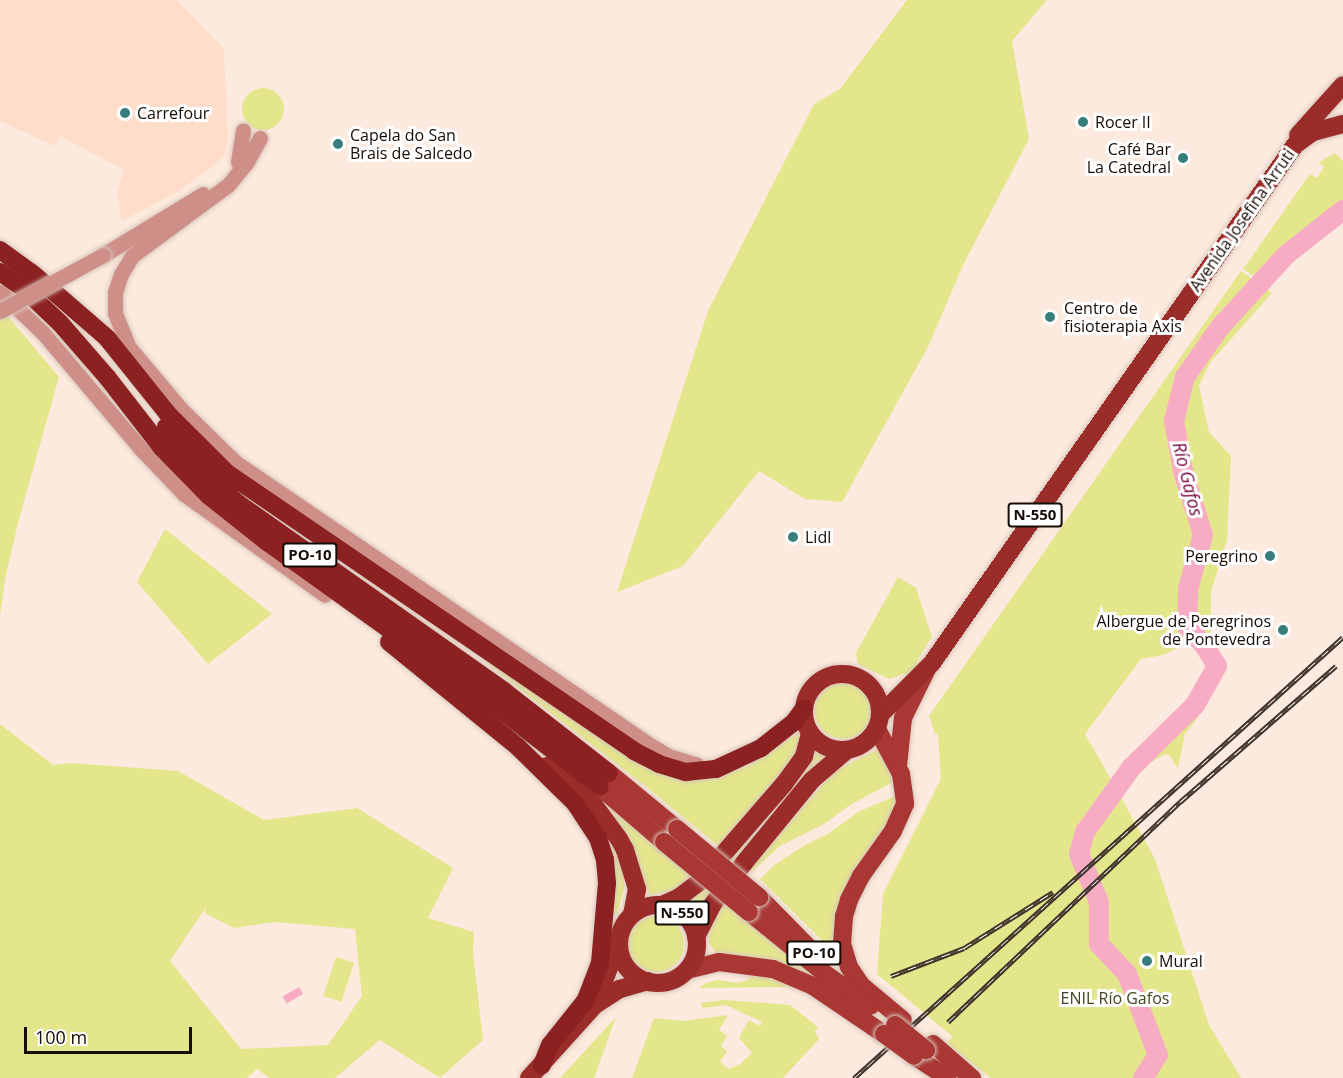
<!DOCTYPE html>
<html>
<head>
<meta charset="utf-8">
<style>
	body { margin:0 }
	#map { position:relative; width:1343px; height:1078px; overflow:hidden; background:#fdeade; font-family:"Open Sans",sans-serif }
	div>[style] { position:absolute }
	.built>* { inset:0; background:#fedecb }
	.green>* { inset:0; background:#e4e68c; transform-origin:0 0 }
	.round { border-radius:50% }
	.water>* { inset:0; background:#f7acc4; transform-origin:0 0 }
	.river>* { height:20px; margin:-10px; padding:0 10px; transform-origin:10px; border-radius:10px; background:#f7acc4 }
	.roads { filter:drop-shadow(0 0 2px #d8c6bb) drop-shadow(0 0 2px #d8c6bb) }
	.tertiary>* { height:15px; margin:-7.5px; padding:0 7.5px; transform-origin:7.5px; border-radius:7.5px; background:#cf8f89 }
	.primary>* { height:18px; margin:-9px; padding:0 9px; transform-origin:9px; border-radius:9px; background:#a93734 }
	.trunk>* { height:18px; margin:-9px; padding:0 9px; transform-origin:9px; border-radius:9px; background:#9a2c2a }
	.trunk>.ring { margin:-9px; padding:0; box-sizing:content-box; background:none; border:18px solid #9a2c2a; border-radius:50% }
	.motorway>* { height:18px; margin:-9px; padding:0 9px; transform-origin:9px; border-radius:9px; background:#8b2221 }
	.rail>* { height:5px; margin-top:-2.5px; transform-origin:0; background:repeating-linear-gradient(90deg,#fff 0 9px,#3e322b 0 18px); box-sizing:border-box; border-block:2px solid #3e322b }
	.bridges { filter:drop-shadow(0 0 2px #d8c6bb) drop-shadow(0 0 2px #d8c6bb) }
	.tertiary-bridge>* { height:15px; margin:-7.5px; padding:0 7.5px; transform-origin:7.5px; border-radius:7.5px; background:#cf8f89 }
	.primary-bridge>* { height:18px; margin:-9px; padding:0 9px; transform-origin:9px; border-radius:9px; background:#a93734 }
	.dots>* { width:16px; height:16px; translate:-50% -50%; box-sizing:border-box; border:3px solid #fff; border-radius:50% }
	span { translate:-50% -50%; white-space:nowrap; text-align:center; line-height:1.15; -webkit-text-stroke:6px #fff; paint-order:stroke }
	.shield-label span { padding:2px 4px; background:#fff; border:2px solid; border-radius:4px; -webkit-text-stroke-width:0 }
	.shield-label { font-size:15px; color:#160c06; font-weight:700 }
	.poi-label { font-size:16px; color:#160c06 }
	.left { translate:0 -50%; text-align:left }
	.right { translate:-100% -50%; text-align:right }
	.street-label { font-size:16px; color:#160c06 }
	.park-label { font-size:16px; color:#44451d }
	.water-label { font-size:18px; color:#75063f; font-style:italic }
	.scale { position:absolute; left:24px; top:1027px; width:168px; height:27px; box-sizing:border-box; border:3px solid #160c06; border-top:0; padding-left:8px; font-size:18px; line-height:21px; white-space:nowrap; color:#160c06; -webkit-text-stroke:4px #fff; paint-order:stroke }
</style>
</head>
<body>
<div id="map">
	<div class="built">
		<i style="clip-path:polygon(0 0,177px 0,224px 49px,228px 141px,225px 154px,217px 163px,179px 191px,122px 221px,117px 192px,124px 170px,60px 136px,54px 146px,0 121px)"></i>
	</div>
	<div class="green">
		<i style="clip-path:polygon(907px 0,1047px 0,1012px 41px,1029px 139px,964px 263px,928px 347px,842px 502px,805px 499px,759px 471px,683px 566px,617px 592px,708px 311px,814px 104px,840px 89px)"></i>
		<i class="round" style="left:242px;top:88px;width:42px;height:42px"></i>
		<i style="clip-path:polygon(1335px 153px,1343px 161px,1343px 205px,1288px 248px,1261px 281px,1243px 269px,1310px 174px,1317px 178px,1324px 167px,1319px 162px)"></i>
		<i style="clip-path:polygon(1241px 271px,1272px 293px,1210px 363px,1199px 386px,1209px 432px,1231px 456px,1227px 540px,1211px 592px,1211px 632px,1163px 655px,1141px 659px,1085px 734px,1113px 783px,1167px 724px,1178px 719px,1198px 717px,1185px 734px,1178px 768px,1169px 755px,1165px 754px,1146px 765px,1118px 792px,1155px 859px,1209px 1025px,1241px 1078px,991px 1078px,946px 1043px,953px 1037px,877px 974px,883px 894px,941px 779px,938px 735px,935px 734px,929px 716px)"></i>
		<i style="clip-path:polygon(0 307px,59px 377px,19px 519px,5px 579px,0 616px)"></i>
		<i style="clip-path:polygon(165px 529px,272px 614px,208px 664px,137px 582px)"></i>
		<i style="clip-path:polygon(898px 577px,916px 588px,932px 637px,917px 661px,921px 663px,914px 671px,889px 679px,858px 664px,856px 653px)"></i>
		<i style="clip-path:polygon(489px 662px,722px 775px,748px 766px,798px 733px,800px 741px,790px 766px,722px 849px,644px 785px,489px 665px)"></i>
		<i class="round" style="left:815px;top:683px;width:56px;height:56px"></i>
		<i style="clip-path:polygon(evenodd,0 724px,53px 765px,71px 763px,178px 771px,264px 820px,357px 808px,453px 868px,428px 918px,474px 932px,473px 953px,483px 1040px,440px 1078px,380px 1040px,335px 1078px,270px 1078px,257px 1069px,247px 1078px,0 1078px,0 724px,206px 907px,205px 913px,234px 928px,275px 922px,355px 929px,362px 996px,328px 1045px,241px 1049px,170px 961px,206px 907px)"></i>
		<i style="clip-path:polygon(878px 749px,893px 782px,850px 805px,824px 824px,780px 846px,752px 872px,748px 869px,835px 771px)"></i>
		<i style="clip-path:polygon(815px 751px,828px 757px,698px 915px,687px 904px,806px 769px)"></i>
		<i style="clip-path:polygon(593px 793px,694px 875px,672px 890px,650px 895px,627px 836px)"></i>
		<i style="clip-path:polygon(895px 796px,895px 810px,852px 874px,840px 958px,760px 879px,773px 866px,805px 845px,828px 834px,858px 812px)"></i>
		<i style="clip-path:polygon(593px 814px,615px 843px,624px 867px,624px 889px,617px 915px,612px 914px)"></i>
		<i style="clip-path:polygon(723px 899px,841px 997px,763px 960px,716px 952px,709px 944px,710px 925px)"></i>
		<i class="round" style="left:628px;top:916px;width:56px;height:56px"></i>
		<i style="left:336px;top:957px;width:19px;height:41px;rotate:18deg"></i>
		<i style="clip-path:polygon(754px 972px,799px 987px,699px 988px,706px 983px,718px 980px,738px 983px,747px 980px)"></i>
		<i style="clip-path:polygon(725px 1000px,790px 1005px,818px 1027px,815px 1031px,819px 1039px,783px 1078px,632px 1078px,654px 1018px,684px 1021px,728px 1015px,719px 1030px,727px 1036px,721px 1046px,727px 1051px,720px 1062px,729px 1069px,740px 1064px,752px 1053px,739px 1038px,749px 1020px,760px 1026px,762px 1022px,726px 1005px,702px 1008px,701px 1003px)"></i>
		<i style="clip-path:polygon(616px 1017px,594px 1078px,560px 1078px)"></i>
	</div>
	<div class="water">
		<i style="left:299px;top:987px;width:8px;height:19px;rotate:60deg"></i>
	</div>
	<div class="river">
		<i style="left:1143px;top:1078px;width:27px;rotate:-57deg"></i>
		<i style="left:1158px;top:1055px;width:87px;rotate:-110.9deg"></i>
		<i style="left:1127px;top:974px;width:41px;rotate:-133deg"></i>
		<i style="left:1099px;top:944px;width:42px;rotate:-90deg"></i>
		<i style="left:1099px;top:902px;width:52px;rotate:-112.6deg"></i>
		<i style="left:1079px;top:854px;width:23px;rotate:-75deg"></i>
		<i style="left:1085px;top:832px;width:79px;rotate:-54.3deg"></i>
		<i style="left:1131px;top:768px;width:90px;rotate:-44.5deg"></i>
		<i style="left:1195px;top:705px;width:45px;rotate:-60.6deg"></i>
		<i style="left:1217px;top:666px;width:25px;rotate:-122deg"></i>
		<i style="left:1204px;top:645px;width:25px;rotate:-132deg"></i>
		<i style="left:1187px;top:626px;width:37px;rotate:-88deg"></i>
		<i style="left:1188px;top:589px;width:56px;rotate:-74.5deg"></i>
		<i style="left:1203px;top:535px;width:67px;rotate:-107.4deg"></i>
		<i style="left:1183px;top:471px;width:51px;rotate:-100.2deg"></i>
		<i style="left:1174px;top:421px;width:45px;rotate:-76deg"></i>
		<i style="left:1185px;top:377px;width:62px;rotate:-54.8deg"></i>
		<i style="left:1221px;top:326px;width:96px;rotate:-47.5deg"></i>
		<i style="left:1286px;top:255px;width:73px;rotate:-38.3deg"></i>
	</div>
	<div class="roads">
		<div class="tertiary">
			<i style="left:260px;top:138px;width:29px;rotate:119deg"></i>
			<i style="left:246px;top:163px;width:28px;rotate:129deg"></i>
			<i style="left:228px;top:185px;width:119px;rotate:143.5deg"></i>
			<i style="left:132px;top:256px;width:21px;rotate:121deg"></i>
			<i style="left:121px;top:274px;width:19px;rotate:108deg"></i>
			<i style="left:115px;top:292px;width:21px;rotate:90deg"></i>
			<i style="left:115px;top:313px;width:35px;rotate:68deg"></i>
			<i style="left:128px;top:346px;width:81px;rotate:50deg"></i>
			<i style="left:180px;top:408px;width:77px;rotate:44.5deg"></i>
			<i style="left:235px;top:462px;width:496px;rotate:34.3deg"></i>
			<i style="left:645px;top:742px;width:27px;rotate:31deg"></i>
			<i style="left:668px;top:756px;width:30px;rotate:17deg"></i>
			<i style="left:238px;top:162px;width:32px;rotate:-81deg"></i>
			<i style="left:103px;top:255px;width:117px;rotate:-31.4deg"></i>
			<i style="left:0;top:292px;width:59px;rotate:43.6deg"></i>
			<i style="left:43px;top:333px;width:152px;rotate:49.8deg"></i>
			<i style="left:141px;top:449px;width:62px;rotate:46.3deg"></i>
			<i style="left:184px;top:494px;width:173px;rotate:35.6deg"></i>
		</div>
		<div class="primary">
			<i style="left:877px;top:729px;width:51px;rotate:61.9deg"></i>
			<i style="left:901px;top:774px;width:30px;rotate:82deg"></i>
			<i style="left:905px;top:804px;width:30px;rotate:114deg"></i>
			<i style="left:893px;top:831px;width:55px;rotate:125.4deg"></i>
			<i style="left:861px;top:876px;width:27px;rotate:117deg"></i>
			<i style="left:849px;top:900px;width:17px;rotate:107deg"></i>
			<i style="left:844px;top:916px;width:28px;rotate:94deg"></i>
			<i style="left:842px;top:944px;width:24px;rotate:73deg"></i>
			<i style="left:849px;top:967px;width:23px;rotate:56deg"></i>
			<i style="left:862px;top:986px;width:53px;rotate:39.7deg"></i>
			<i style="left:898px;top:766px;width:48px;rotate:-84.1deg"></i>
			<i style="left:903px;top:718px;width:55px;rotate:-63.9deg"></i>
			<i style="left:609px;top:773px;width:88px;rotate:39.5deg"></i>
			<i style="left:600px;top:787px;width:84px;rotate:40.7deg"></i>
			<i style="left:759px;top:897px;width:73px;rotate:45.6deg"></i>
			<i style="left:749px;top:912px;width:102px;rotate:39deg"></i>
			<i style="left:828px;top:976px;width:52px;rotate:34.9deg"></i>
			<i style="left:687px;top:970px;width:33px;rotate:-14deg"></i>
			<i style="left:719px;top:962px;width:54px;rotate:7.4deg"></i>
			<i style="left:773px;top:969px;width:43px;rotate:23deg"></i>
			<i style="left:813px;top:986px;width:86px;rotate:34.1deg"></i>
			<i style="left:933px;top:1044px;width:52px;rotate:41.1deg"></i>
			<i style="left:914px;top:1056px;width:40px;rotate:32.9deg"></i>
		</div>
		<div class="trunk">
			<i style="left:1298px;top:135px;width:67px;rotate:-48deg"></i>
			<i class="ring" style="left:804px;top:674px;width:58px;height:58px"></i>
			<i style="left:881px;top:714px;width:72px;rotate:-45deg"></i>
			<i style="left:932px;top:663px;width:633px;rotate:-54.98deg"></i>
			<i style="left:1295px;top:145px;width:22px;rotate:-36deg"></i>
			<i style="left:1313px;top:132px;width:31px;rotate:-15deg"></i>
			<i style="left:547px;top:766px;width:61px;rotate:39.7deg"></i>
			<i style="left:594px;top:805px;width:42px;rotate:53.7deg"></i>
			<i style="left:619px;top:839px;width:13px;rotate:61deg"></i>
			<i style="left:625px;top:850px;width:41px;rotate:72.9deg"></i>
			<i style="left:637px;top:889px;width:25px;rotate:101deg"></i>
			<i style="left:662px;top:905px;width:17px;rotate:-24deg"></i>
			<i style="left:678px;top:898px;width:26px;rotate:-37deg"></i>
			<i style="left:699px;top:882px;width:130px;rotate:-49.1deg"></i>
			<i style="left:784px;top:784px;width:34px;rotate:-54deg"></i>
			<i style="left:804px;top:756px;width:24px;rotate:-75deg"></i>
			<i class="ring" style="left:619px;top:905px;width:60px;height:60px"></i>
			<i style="left:696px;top:937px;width:36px;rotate:-63deg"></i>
			<i style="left:712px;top:905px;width:53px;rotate:-52.7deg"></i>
			<i style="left:744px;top:863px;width:107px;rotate:-50.7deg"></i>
			<i style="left:812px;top:780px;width:45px;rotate:-40.5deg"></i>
			<i style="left:595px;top:1005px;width:68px;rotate:-69.4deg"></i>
			<i style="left:529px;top:1078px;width:98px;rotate:-47.9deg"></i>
			<i style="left:595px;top:1005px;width:30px;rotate:-33deg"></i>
			<i style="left:620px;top:989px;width:29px;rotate:-16deg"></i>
		</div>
		<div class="motorway">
			<i style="left:0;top:250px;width:39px;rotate:36deg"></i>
			<i style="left:32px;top:273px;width:99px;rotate:40.9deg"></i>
			<i style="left:107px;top:338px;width:96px;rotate:51.3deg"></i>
			<i style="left:167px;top:413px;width:85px;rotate:45deg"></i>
			<i style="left:227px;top:473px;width:493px;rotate:34.3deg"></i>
			<i style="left:634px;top:751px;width:28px;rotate:27deg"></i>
			<i style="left:659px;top:764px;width:28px;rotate:17deg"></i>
			<i style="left:686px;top:772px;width:30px;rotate:-6deg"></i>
			<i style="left:716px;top:769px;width:50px;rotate:-25deg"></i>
			<i style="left:761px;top:748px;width:42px;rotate:-38.2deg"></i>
			<i style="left:794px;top:722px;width:17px;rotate:-54deg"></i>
			<i style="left:0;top:272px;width:29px;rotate:35deg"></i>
			<i style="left:24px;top:289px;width:50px;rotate:43.4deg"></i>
			<i style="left:60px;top:323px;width:72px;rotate:49deg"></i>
			<i style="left:107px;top:377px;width:90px;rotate:52.2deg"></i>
			<i style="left:162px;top:448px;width:67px;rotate:45.6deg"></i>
			<i style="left:209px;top:496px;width:74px;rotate:38.4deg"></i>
			<i style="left:267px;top:542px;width:268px;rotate:35.6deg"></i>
			<i style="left:485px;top:698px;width:145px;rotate:37.7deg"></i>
			<i style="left:166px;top:427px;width:67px;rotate:49.9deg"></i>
			<i style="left:209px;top:478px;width:40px;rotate:41deg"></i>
			<i style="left:239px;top:504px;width:324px;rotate:35.2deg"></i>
			<i style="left:504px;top:691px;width:133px;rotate:38deg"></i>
			<i style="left:389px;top:642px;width:166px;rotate:39.1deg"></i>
			<i style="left:518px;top:747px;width:80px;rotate:44.5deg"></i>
			<i style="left:575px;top:803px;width:42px;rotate:56.7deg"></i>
			<i style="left:598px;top:838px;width:23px;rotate:72deg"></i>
			<i style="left:605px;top:860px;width:23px;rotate:85deg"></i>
			<i style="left:607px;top:883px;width:80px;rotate:95deg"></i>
			<i style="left:600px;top:963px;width:40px;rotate:111deg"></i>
			<i style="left:586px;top:1000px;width:58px;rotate:128.7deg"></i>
			<i style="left:550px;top:1045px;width:22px;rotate:112deg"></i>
		</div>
	</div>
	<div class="rail">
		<i style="left:891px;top:976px;width:78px;rotate:-21deg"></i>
		<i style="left:964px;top:948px;width:105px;rotate:-32.2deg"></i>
		<i style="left:948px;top:1022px;width:320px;rotate:-43.5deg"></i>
		<i style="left:1180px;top:802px;width:207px;rotate:-41.1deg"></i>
		<i style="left:854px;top:1078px;width:658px;rotate:-42.05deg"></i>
	</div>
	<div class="bridges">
		<div class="tertiary-bridge">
			<i style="left:0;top:311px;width:117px;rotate:-28.5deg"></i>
		</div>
		<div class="primary-bridge">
			<i style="left:677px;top:829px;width:107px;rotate:39.7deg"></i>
			<i style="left:664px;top:842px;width:110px;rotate:39.5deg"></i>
			<i style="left:895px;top:1025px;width:40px;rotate:39deg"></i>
			<i style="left:884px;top:1034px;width:37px;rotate:36deg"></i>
		</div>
	</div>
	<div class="dots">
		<i style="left:125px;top:113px;background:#357e7c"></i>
		<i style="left:1083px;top:122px;background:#357e7c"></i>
		<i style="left:338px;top:144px;background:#357e7c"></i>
		<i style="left:1183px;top:158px;background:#357e7c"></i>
		<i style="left:1050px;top:317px;background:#357e7c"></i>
		<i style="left:793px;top:537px;background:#357e7c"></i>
		<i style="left:1270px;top:556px;background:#357e7c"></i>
		<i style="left:1283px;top:630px;background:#357e7c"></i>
		<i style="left:1147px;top:961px;background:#357e7c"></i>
	</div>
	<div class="shield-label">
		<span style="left:1035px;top:515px">N-550</span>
		<span style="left:310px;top:555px">PO-10</span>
		<span style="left:682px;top:913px">N-550</span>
		<span style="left:814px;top:953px">PO-10</span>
	</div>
	<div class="poi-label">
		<span class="left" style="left:137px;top:113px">Carrefour</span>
		<span class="left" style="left:1095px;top:122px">Rocer II</span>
		<span class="left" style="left:350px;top:144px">Capela do San<br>Brais de Salcedo</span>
		<span class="right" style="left:1171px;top:158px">Café Bar<br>La Catedral</span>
		<span class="left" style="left:1064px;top:317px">Centro de<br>fisioterapia Axis</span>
		<span class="left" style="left:805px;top:537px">Lidl</span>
		<span class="right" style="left:1258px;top:556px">Peregrino</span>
		<span class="right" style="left:1271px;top:630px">Albergue de Peregrinos<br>de Pontevedra</span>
		<span class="left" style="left:1159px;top:961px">Mural</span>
	</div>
	<div class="street-label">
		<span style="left:1242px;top:220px;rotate:-55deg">Avenida Josefina Arruti</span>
	</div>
	<div class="park-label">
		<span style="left:1115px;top:998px">ENIL Río Gafos</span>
	</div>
	<div class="water-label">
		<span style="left:1188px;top:479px;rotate:76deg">Río Gafos</span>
	</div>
	<div class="scale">100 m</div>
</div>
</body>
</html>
